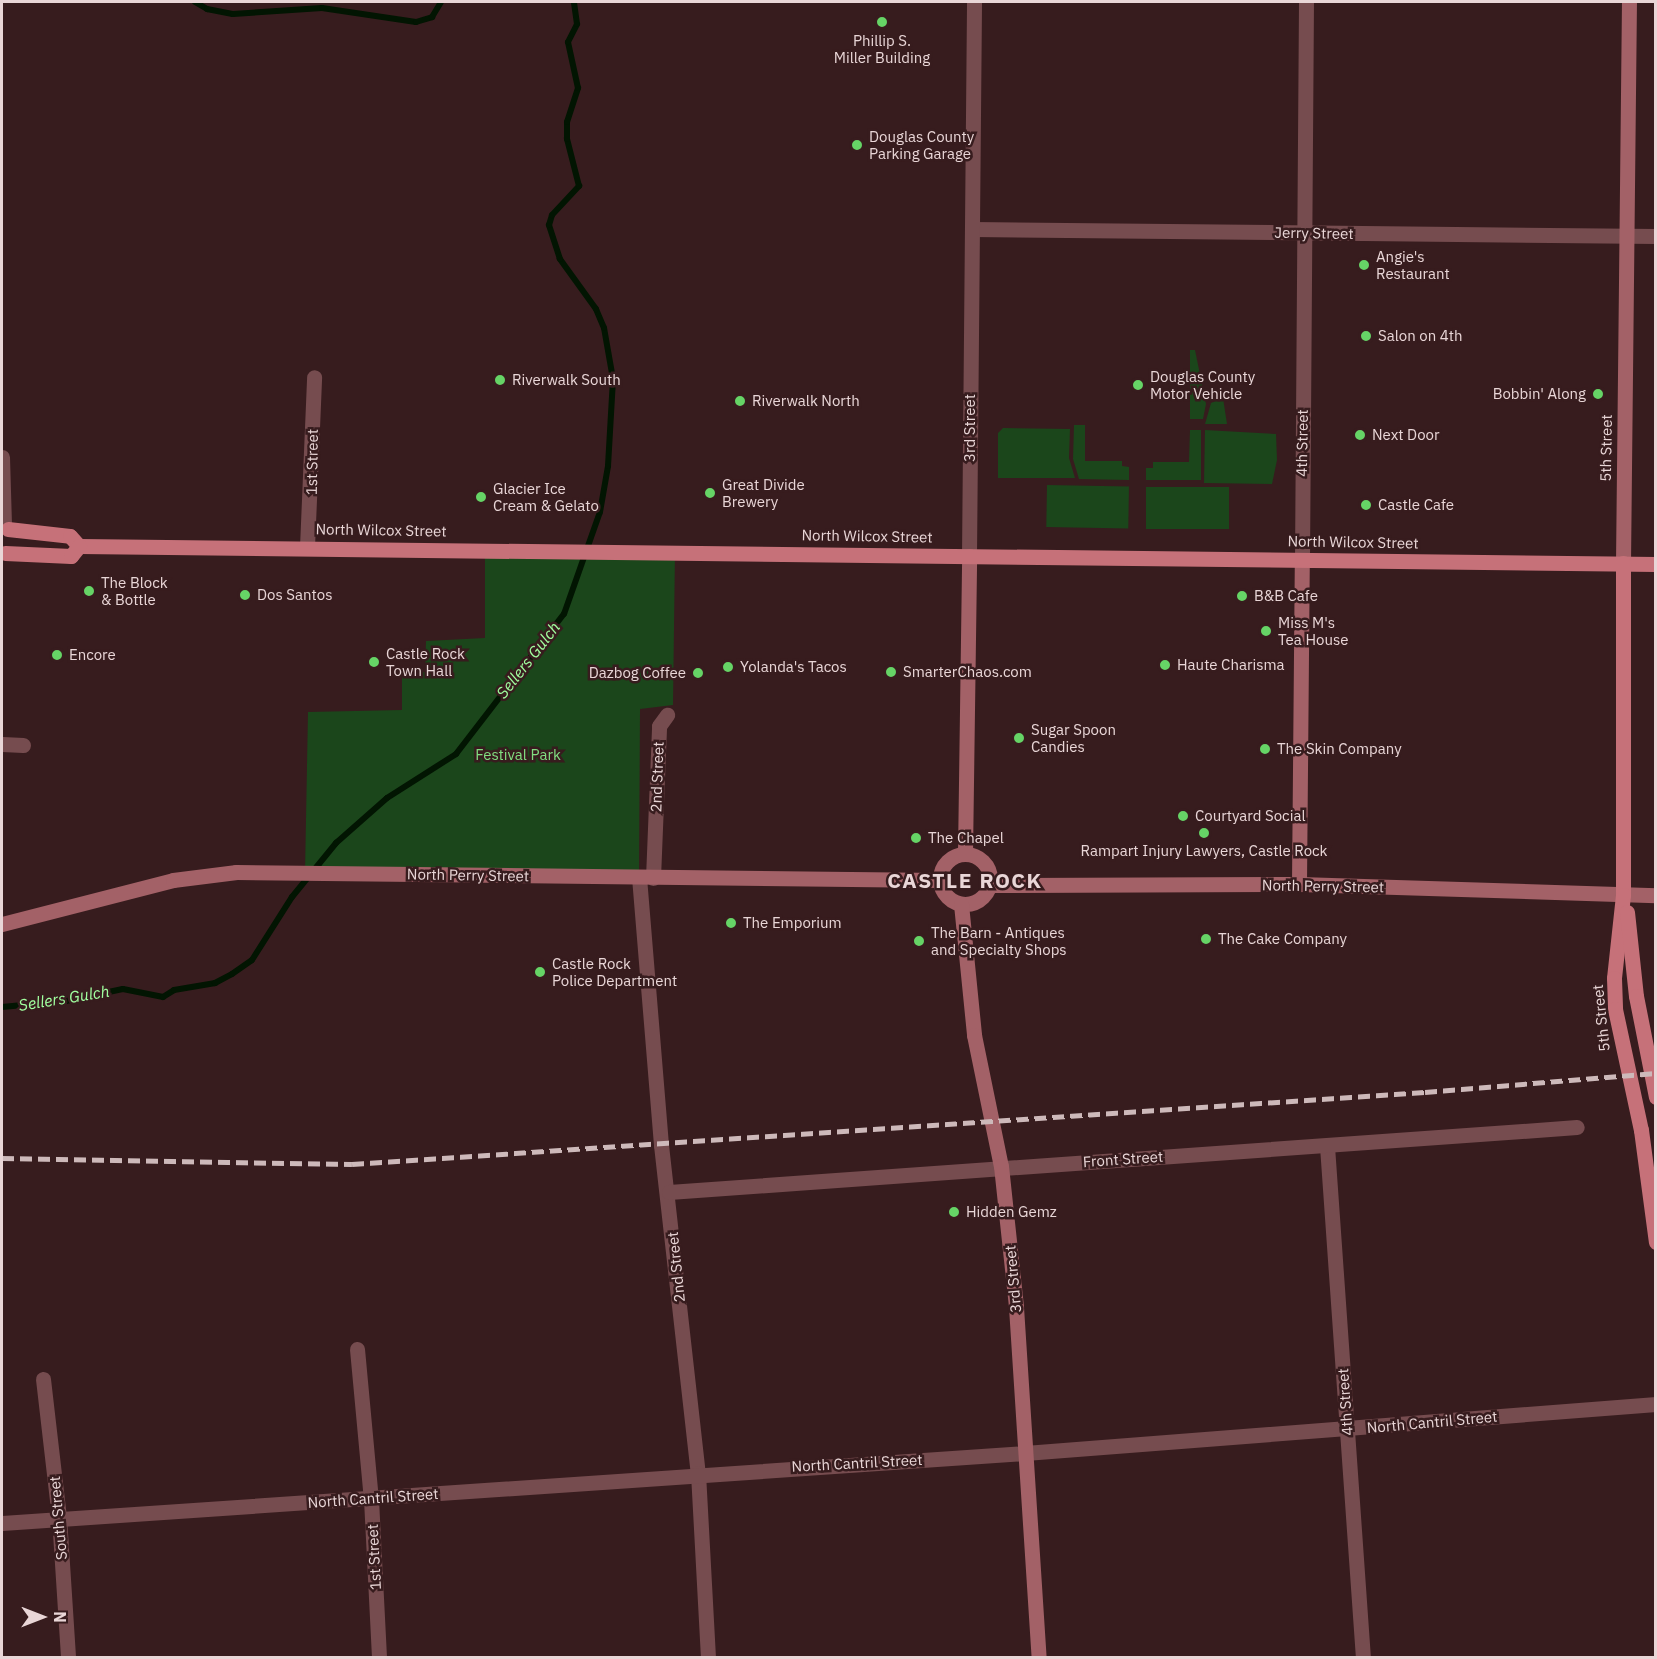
<!DOCTYPE html>
<html>
<head>
<meta charset="utf-8">
<style>
	body { margin:0 }
	#map { position:relative; width:1657px; height:1659px; overflow:hidden; background:#371c1e; font-family:"IBM Plex Sans",sans-serif }
	div>[style] { position:absolute }
	.green>* { inset:0; background:#1b461b; transform-origin:0 0 }
	.stream>* { height:6px; margin:-3px; padding:0 3px; transform-origin:3px; border-radius:3px; background:#021502 }
	.street>* { height:15px; margin:-7.5px; padding:0 7.5px; transform-origin:7.5px; border-radius:7.5px; background:#764c4f }
	.secondary>* { height:15px; margin:-7.5px; padding:0 7.5px; transform-origin:7.5px; border-radius:7.5px; background:#a36167 }
	.secondary>.ring { margin:-7.5px; padding:0; box-sizing:content-box; background:none; border:15px solid #a36167; border-radius:50% }
	.primary>* { height:15px; margin:-7.5px; padding:0 7.5px; transform-origin:7.5px; border-radius:7.5px; background:#c67179 }
	.rail>* { height:4.5px; margin-top:-2.25px; transform-origin:0; background:repeating-linear-gradient(90deg,#cdb9ba 0 12px,transparent 0 18px) }
	.dots>* { width:16px; height:16px; translate:-50% -50%; box-sizing:border-box; border:3px solid #371c1e; border-radius:50% }
	span { translate:-50% -50%; white-space:nowrap; text-align:center; line-height:1.15; -webkit-text-stroke:5px #371c1e; paint-order:stroke }
	.poi-label { font-size:15px; color:#e9d6d7 }
	.left { translate:0 -50%; text-align:left }
	.right { translate:-100% -50%; text-align:right }
	.street-label { font-size:15px; color:#e9d6d7 }
	.park-label { font-size:15px; color:#81de80 }
	.water-label { font-size:16px; color:#a1ff9f; font-style:italic }
	.district-label { font-size:21px; color:#e9d6d7; font-weight:700; letter-spacing:1.5px }
	.frame { position:absolute; inset:0; border:3px solid #e9d6d7; pointer-events:none }
	.north { position:absolute; left:12px; top:1587px; width:60px; height:60px; -webkit-text-stroke:4px #371c1e; paint-order:stroke; rotate:90deg; font-size:16px; font-weight:700; line-height:24px; text-align:center; color:#e9d6d7 }
	.north::after { content:''; display:block; margin:auto; width:21px; height:27px; background:#e9d6d7; clip-path:polygon(50% 0,100% 100%,50% 72%,0 100%) }
</style>
</head>
<body>
<div id="map">
	<div class="green">
		<i style="clip-path:polygon(1190px 350px,1195px 350px,1206px 404px,1203px 419px,1190px 419px)"></i>
		<i style="clip-path:polygon(1223px 398px,1227px 424px,1205px 424px,1211px 403px)"></i>
		<i style="clip-path:polygon(1074px 425px,1085px 425px,1085px 461px,1122px 461px,1122px 466px,1129px 467px,1129px 480px,1079px 479px,1073px 459px)"></i>
		<i style="clip-path:polygon(1003px 428px,1070px 429px,1069px 458px,1075px 478px,998px 478px,998px 433px)"></i>
		<i style="clip-path:polygon(1190px 430px,1201px 430px,1201px 480px,1146px 480px,1146px 468px,1153px 468px,1153px 462px,1189px 462px)"></i>
		<i style="clip-path:polygon(1205px 430px,1276px 434px,1277px 460px,1272px 484px,1204px 483px)"></i>
		<i style="left:1047px;top:485px;width:82px;height:42px;rotate:1deg"></i>
		<i style="left:1146px;top:487px;width:83px;height:42px"></i>
		<i style="clip-path:polygon(485px 549px,675px 551px,673px 705px,640px 709px,639px 877px,305px 873px,308px 712px,402px 710px,402px 673px,425px 672px,426px 641px,485px 638px)"></i>
	</div>
	<div class="stream">
		<i style="left:195px;top:2px;width:14px;rotate:30deg"></i>
		<i style="left:207px;top:9px;width:26px;rotate:11deg"></i>
		<i style="left:233px;top:14px;width:89px;rotate:-3.9deg"></i>
		<i style="left:322px;top:8px;width:95px;rotate:8.5deg"></i>
		<i style="left:416px;top:22px;width:17px;rotate:-17deg"></i>
		<i style="left:432px;top:17px;width:17px;rotate:-59deg"></i>
		<i style="left:2px;top:1007px;width:64px;rotate:-5.4deg"></i>
		<i style="left:66px;top:1001px;width:58px;rotate:-11.9deg"></i>
		<i style="left:123px;top:989px;width:41px;rotate:11.3deg"></i>
		<i style="left:163px;top:997px;width:13px;rotate:-32deg"></i>
		<i style="left:174px;top:990px;width:42px;rotate:-9.7deg"></i>
		<i style="left:215px;top:983px;width:19px;rotate:-28deg"></i>
		<i style="left:232px;top:974px;width:24px;rotate:-35deg"></i>
		<i style="left:252px;top:960px;width:75px;rotate:-57.6deg"></i>
		<i style="left:292px;top:897px;width:70px;rotate:-50.8deg"></i>
		<i style="left:336px;top:843px;width:68px;rotate:-41.4deg"></i>
		<i style="left:387px;top:798px;width:82px;rotate:-32.5deg"></i>
		<i style="left:456px;top:754px;width:177px;rotate:-52.4deg"></i>
		<i style="left:564px;top:614px;width:108px;rotate:-70.6deg"></i>
		<i style="left:600px;top:512px;width:47px;rotate:-80.1deg"></i>
		<i style="left:608px;top:466px;width:87px;rotate:-86.7deg"></i>
		<i style="left:613px;top:379px;width:52px;rotate:-100deg"></i>
		<i style="left:604px;top:328px;width:21px;rotate:-113deg"></i>
		<i style="left:596px;top:309px;width:62px;rotate:-125.8deg"></i>
		<i style="left:560px;top:259px;width:36px;rotate:-108deg"></i>
		<i style="left:549px;top:225px;width:10px;rotate:-73deg"></i>
		<i style="left:552px;top:215px;width:40px;rotate:-47deg"></i>
		<i style="left:579px;top:186px;width:49px;rotate:-104.3deg"></i>
		<i style="left:567px;top:139px;width:17px;rotate:-90deg"></i>
		<i style="left:567px;top:122px;width:36px;rotate:-72deg"></i>
		<i style="left:578px;top:88px;width:47px;rotate:-102.3deg"></i>
		<i style="left:568px;top:42px;width:20px;rotate:-63deg"></i>
		<i style="left:577px;top:24px;width:22px;rotate:-98deg"></i>
	</div>
	<div class="street">
		<i style="left:972px;top:229px;width:684px;rotate:0.59deg"></i>
		<i style="left:2px;top:457px;width:66px;rotate:88.3deg"></i>
		<i style="left:307px;top:547px;width:170px;rotate:-87.6deg"></i>
		<i style="left:969px;top:556px;width:554px;rotate:-89.48deg"></i>
		<i style="left:1302px;top:560px;width:558px;rotate:-89.59deg"></i>
		<i style="left:2px;top:744px;width:21px;rotate:3deg"></i>
		<i style="left:639px;top:877px;width:269px;rotate:85.3deg"></i>
		<i style="left:661px;top:1145px;width:330px;rotate:83.6deg"></i>
		<i style="left:698px;top:1473px;width:185px;rotate:86.9deg"></i>
		<i style="left:653px;top:878px;width:152px;rotate:-87.7deg"></i>
		<i style="left:659px;top:726px;width:14px;rotate:-54deg"></i>
		<i style="left:1327px;top:1146px;width:513px;rotate:85.98deg"></i>
		<i style="left:669px;top:1192px;width:910px;rotate:-4.09deg"></i>
		<i style="left:357px;top:1349px;width:151px;rotate:84.7deg"></i>
		<i style="left:371px;top:1499px;width:159px;rotate:87.1deg"></i>
		<i style="left:43px;top:1379px;width:139px;rotate:83.4deg"></i>
		<i style="left:59px;top:1517px;width:141px;rotate:86.3deg"></i>
		<i style="left:2px;top:1523px;width:1025px;rotate:-3.91deg"></i>
		<i style="left:1025px;top:1453px;width:633px;rotate:-4.44deg"></i>
	</div>
	<div class="secondary">
		<i style="left:1623px;top:563px;width:561px;rotate:-89.39deg"></i>
		<i style="left:965px;top:854px;width:298px;rotate:-89.2deg"></i>
		<i class="ring" style="left:940px;top:854px;width:35px;height:35px"></i>
		<i style="left:1299px;top:884px;width:324px;rotate:-89.5deg"></i>
		<i style="left:990px;top:885px;width:309px;rotate:-0.2deg"></i>
		<i style="left:1299px;top:884px;width:357px;rotate:1.8deg"></i>
		<i style="left:961px;top:904px;width:132px;rotate:84.3deg"></i>
		<i style="left:974px;top:1035px;width:134px;rotate:78.4deg"></i>
		<i style="left:1001px;top:1166px;width:142px;rotate:83.9deg"></i>
		<i style="left:1016px;top:1307px;width:352px;rotate:86.3deg"></i>
		<i style="left:2px;top:924px;width:177px;rotate:-14.4deg"></i>
		<i style="left:173px;top:880px;width:64px;rotate:-7.2deg"></i>
		<i style="left:236px;top:872px;width:704px;rotate:0.65deg"></i>
	</div>
	<div class="primary">
		<i style="left:8px;top:529px;width:62px;rotate:6.4deg"></i>
		<i style="left:70px;top:536px;width:13px;rotate:48deg"></i>
		<i style="left:79px;top:546px;width:1577px;rotate:0.65deg"></i>
		<i style="left:5px;top:553px;width:66px;rotate:2.6deg"></i>
		<i style="left:71px;top:556px;width:13px;rotate:-51deg"></i>
		<i style="left:1623px;top:563px;width:332px;rotate:90deg"></i>
		<i style="left:1623px;top:895px;width:83px;rotate:96.2deg"></i>
		<i style="left:1614px;top:978px;width:31px;rotate:88deg"></i>
		<i style="left:1615px;top:1009px;width:124px;rotate:77.9deg"></i>
		<i style="left:1641px;top:1130px;width:113px;rotate:82.4deg"></i>
		<i style="left:1627px;top:912px;width:84px;rotate:83.9deg"></i>
		<i style="left:1636px;top:996px;width:103px;rotate:78.8deg"></i>
	</div>
	<div class="rail">
		<i style="left:2px;top:1158px;width:350px;rotate:1deg"></i>
		<i style="left:352px;top:1164px;width:1075px;rotate:-3.84deg"></i>
		<i style="left:1425px;top:1092px;width:232px;rotate:-4.7deg"></i>
	</div>
	<div class="dots">
		<i style="left:882px;top:22px;background:#66d466"></i>
		<i style="left:857px;top:145px;background:#66d466"></i>
		<i style="left:1364px;top:265px;background:#66d466"></i>
		<i style="left:1366px;top:336px;background:#66d466"></i>
		<i style="left:500px;top:380px;background:#66d466"></i>
		<i style="left:1138px;top:385px;background:#66d466"></i>
		<i style="left:1598px;top:394px;background:#66d466"></i>
		<i style="left:740px;top:401px;background:#66d466"></i>
		<i style="left:1360px;top:435px;background:#66d466"></i>
		<i style="left:710px;top:493px;background:#66d466"></i>
		<i style="left:481px;top:497px;background:#66d466"></i>
		<i style="left:1366px;top:505px;background:#66d466"></i>
		<i style="left:89px;top:591px;background:#66d466"></i>
		<i style="left:245px;top:595px;background:#66d466"></i>
		<i style="left:1242px;top:596px;background:#66d466"></i>
		<i style="left:1266px;top:631px;background:#66d466"></i>
		<i style="left:57px;top:655px;background:#66d466"></i>
		<i style="left:374px;top:662px;background:#66d466"></i>
		<i style="left:1165px;top:665px;background:#66d466"></i>
		<i style="left:728px;top:667px;background:#66d466"></i>
		<i style="left:891px;top:672px;background:#66d466"></i>
		<i style="left:698px;top:673px;background:#66d466"></i>
		<i style="left:1019px;top:738px;background:#66d466"></i>
		<i style="left:1265px;top:749px;background:#66d466"></i>
		<i style="left:1183px;top:816px;background:#66d466"></i>
		<i style="left:1204px;top:833px;background:#66d466"></i>
		<i style="left:916px;top:838px;background:#66d466"></i>
		<i style="left:731px;top:923px;background:#66d466"></i>
		<i style="left:1206px;top:939px;background:#66d466"></i>
		<i style="left:919px;top:941px;background:#66d466"></i>
		<i style="left:540px;top:972px;background:#66d466"></i>
		<i style="left:954px;top:1212px;background:#66d466"></i>
	</div>
	<div class="poi-label">
		<span style="left:882px;top:49px">Phillip S.<br>Miller Building</span>
		<span class="left" style="left:869px;top:145px">Douglas County<br>Parking Garage</span>
		<span class="left" style="left:1376px;top:265px">Angie's<br>Restaurant</span>
		<span class="left" style="left:1378px;top:336px">Salon on 4th</span>
		<span class="left" style="left:1150px;top:385px">Douglas County<br>Motor Vehicle</span>
		<span class="left" style="left:512px;top:380px">Riverwalk South</span>
		<span class="right" style="left:1586px;top:394px">Bobbin' Along</span>
		<span class="left" style="left:752px;top:401px">Riverwalk North</span>
		<span class="left" style="left:1372px;top:435px">Next Door</span>
		<span class="left" style="left:722px;top:493px">Great Divide<br>Brewery</span>
		<span class="left" style="left:493px;top:497px">Glacier Ice<br>Cream &amp; Gelato</span>
		<span class="left" style="left:1378px;top:505px">Castle Cafe</span>
		<span class="left" style="left:101px;top:591px">The Block<br>&amp; Bottle</span>
		<span class="left" style="left:257px;top:595px">Dos Santos</span>
		<span class="left" style="left:1254px;top:596px">B&amp;B Cafe</span>
		<span class="left" style="left:1278px;top:631px">Miss M's<br>Tea House</span>
		<span class="left" style="left:386px;top:662px">Castle Rock<br>Town Hall</span>
		<span class="left" style="left:69px;top:655px">Encore</span>
		<span class="left" style="left:1177px;top:665px">Haute Charisma</span>
		<span class="left" style="left:740px;top:667px">Yolanda's Tacos</span>
		<span class="left" style="left:903px;top:672px">SmarterChaos.com</span>
		<span class="right" style="left:686px;top:673px">Dazbog Coffee</span>
		<span class="left" style="left:1031px;top:738px">Sugar Spoon<br>Candies</span>
		<span class="left" style="left:1277px;top:749px">The Skin Company</span>
		<span class="left" style="left:1195px;top:816px">Courtyard Social</span>
		<span class="left" style="left:928px;top:838px">The Chapel</span>
		<span style="left:1204px;top:851px">Rampart Injury Lawyers, Castle Rock</span>
		<span class="left" style="left:743px;top:923px">The Emporium</span>
		<span class="left" style="left:931px;top:941px">The Barn - Antiques<br>and Specialty Shops</span>
		<span class="left" style="left:1218px;top:939px">The Cake Company</span>
		<span class="left" style="left:552px;top:972px">Castle Rock<br>Police Department</span>
		<span class="left" style="left:966px;top:1212px">Hidden Gemz</span>
	</div>
	<div class="street-label">
		<span style="left:1314px;top:233px;rotate:1deg">Jerry Street</span>
		<span style="left:970px;top:428px;rotate:-90deg">3rd Street</span>
		<span style="left:1302px;top:443px;rotate:-89deg">4th Street</span>
		<span style="left:1606px;top:448px;rotate:-89deg">5th Street</span>
		<span style="left:312px;top:462px;rotate:-89deg">1st Street</span>
		<span style="left:381px;top:530px;rotate:1deg">North Wilcox Street</span>
		<span style="left:867px;top:536px;rotate:1deg">North Wilcox Street</span>
		<span style="left:1353px;top:542px;rotate:1deg">North Wilcox Street</span>
		<span style="left:657px;top:777px;rotate:-88deg">2nd Street</span>
		<span style="left:468px;top:875px;rotate:1deg">North Perry Street</span>
		<span style="left:1323px;top:886px;rotate:1deg">North Perry Street</span>
		<span style="left:1601px;top:1018px;rotate:-96deg">5th Street</span>
		<span style="left:1123px;top:1159px;rotate:-4deg">Front Street</span>
		<span style="left:676px;top:1267px;rotate:-96deg">2nd Street</span>
		<span style="left:1013px;top:1279px;rotate:-95deg">3rd Street</span>
		<span style="left:1345px;top:1402px;rotate:-94deg">4th Street</span>
		<span style="left:1432px;top:1422px;rotate:-5deg">North Cantril Street</span>
		<span style="left:857px;top:1463px;rotate:-3deg">North Cantril Street</span>
		<span style="left:373px;top:1498px;rotate:-4deg">North Cantril Street</span>
		<span style="left:58px;top:1518px;rotate:-95deg">South Street</span>
		<span style="left:374px;top:1557px;rotate:-93deg">1st Street</span>
	</div>
	<div class="park-label">
		<span style="left:518px;top:755px">Festival Park</span>
	</div>
	<div class="water-label">
		<span style="left:528px;top:660px;rotate:-52deg">Sellers Gulch</span>
		<span style="left:64px;top:998px;rotate:-9deg">Sellers Gulch</span>
	</div>
	<div class="district-label">
		<span style="left:965px;top:880px">CASTLE ROCK</span>
	</div>
	<div class="frame"></div>
	<div class="north">N</div>
</div>
</body>
</html>
